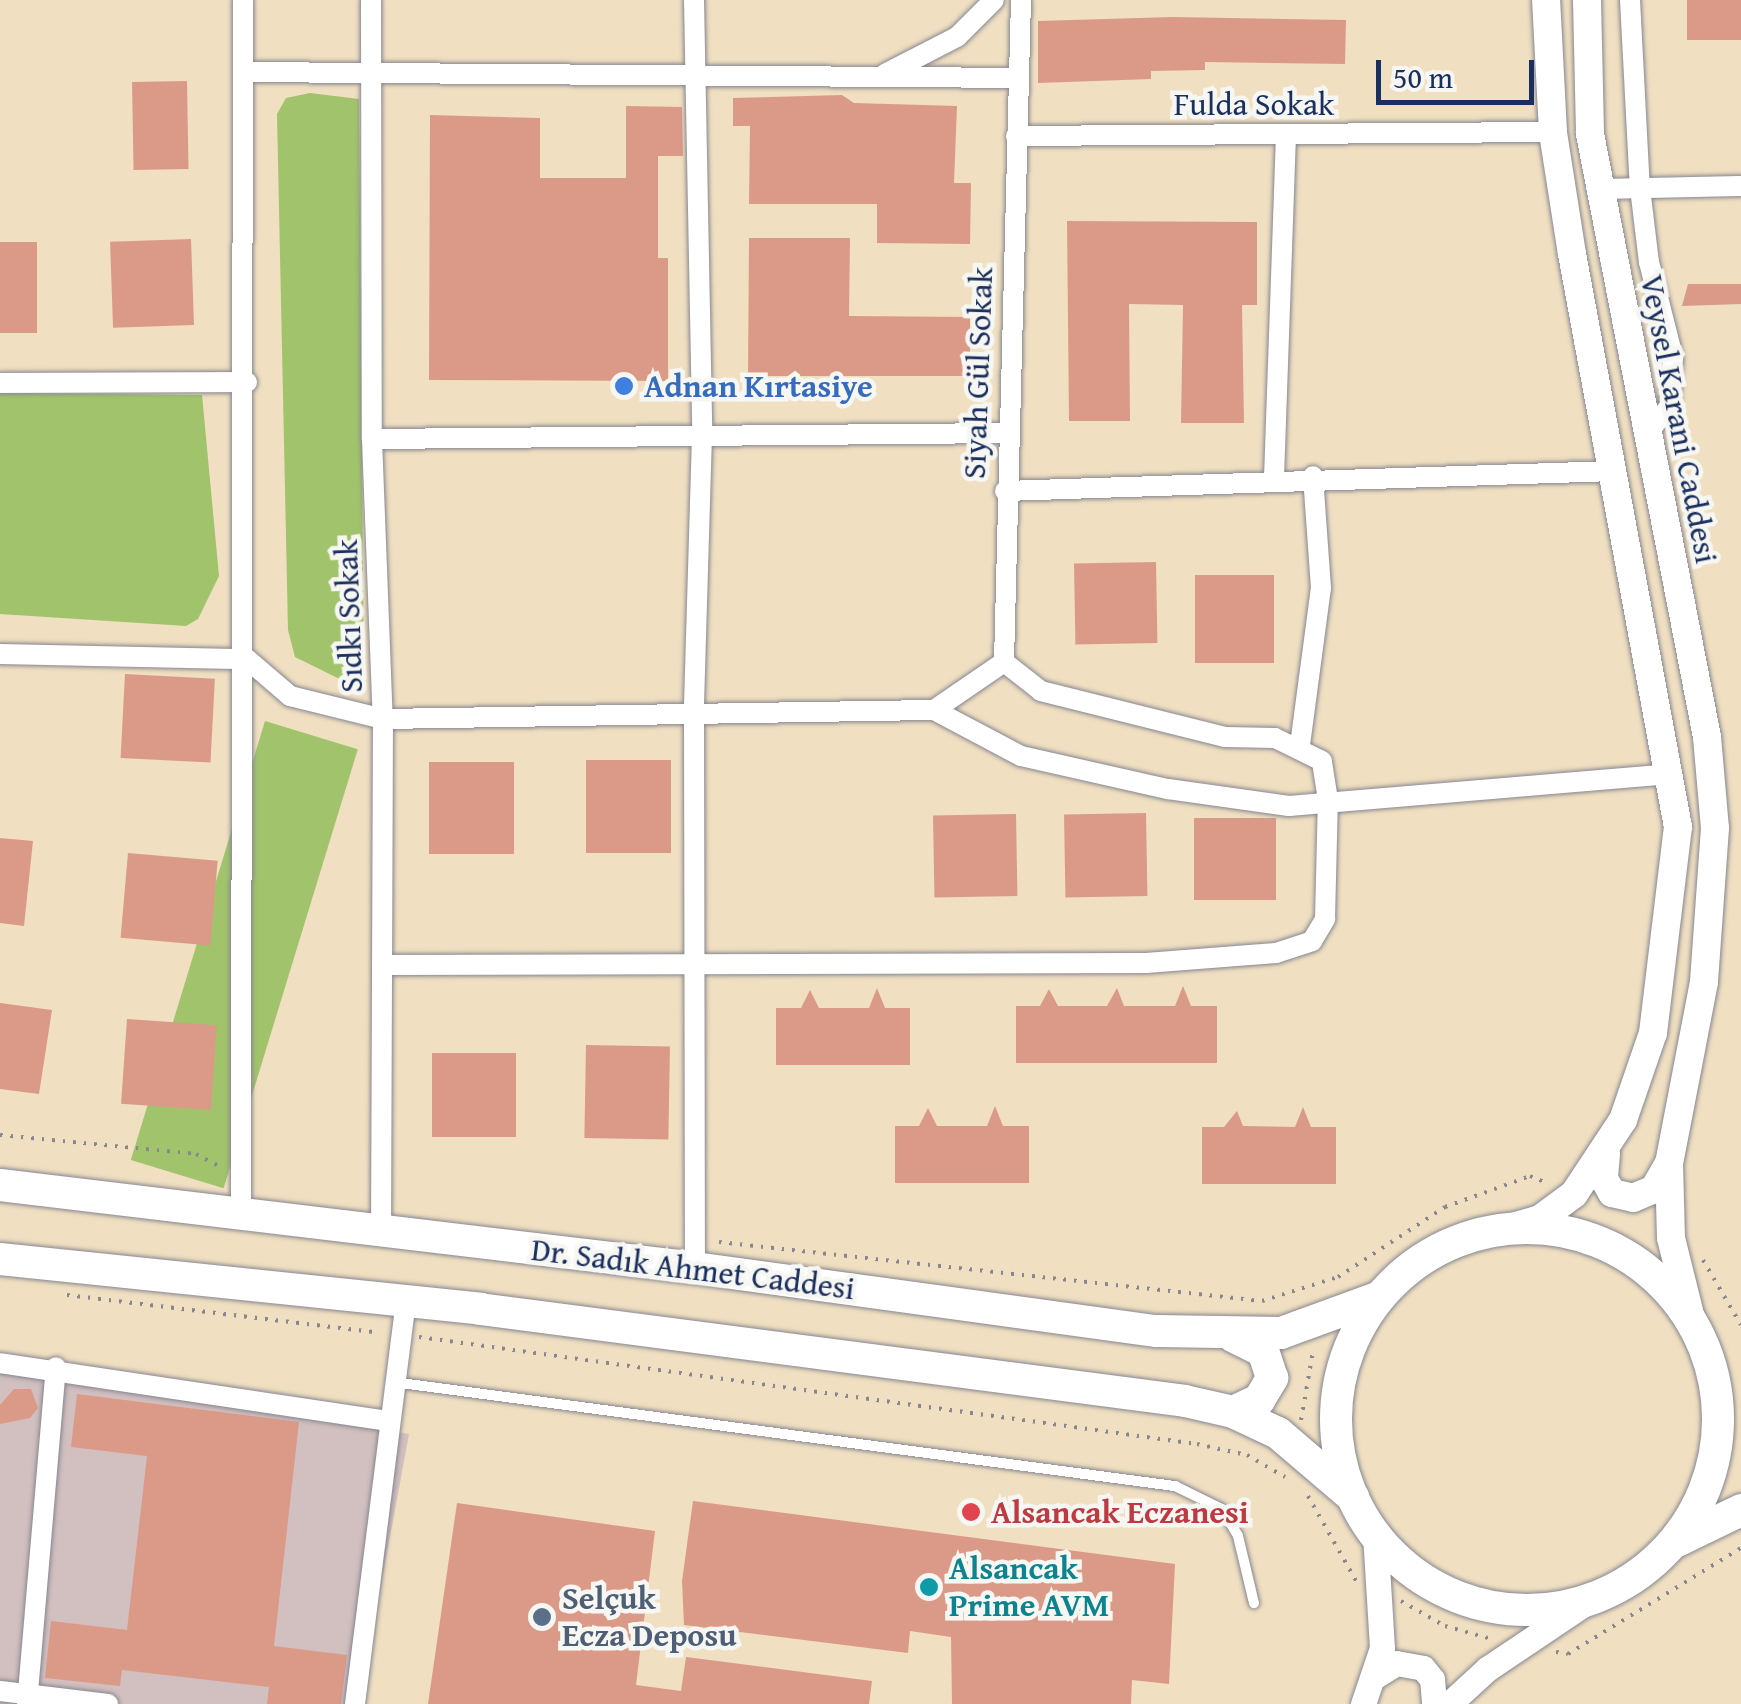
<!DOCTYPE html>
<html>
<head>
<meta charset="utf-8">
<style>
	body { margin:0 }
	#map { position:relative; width:1741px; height:1704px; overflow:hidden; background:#f0dfc1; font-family:"Gentium Book Plus",serif }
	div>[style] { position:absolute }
	.industrial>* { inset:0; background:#d2bfbf }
	.green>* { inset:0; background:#a1c36c; transform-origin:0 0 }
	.building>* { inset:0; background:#db9a88; transform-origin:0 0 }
	.path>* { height:4px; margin-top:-2px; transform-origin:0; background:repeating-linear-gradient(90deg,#868790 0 2.5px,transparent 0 10.5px) }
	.roads { filter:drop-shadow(0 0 2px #868790) drop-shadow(0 0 2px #868790) }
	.service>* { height:10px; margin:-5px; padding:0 5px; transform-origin:5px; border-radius:5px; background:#fff }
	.minor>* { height:20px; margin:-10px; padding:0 10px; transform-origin:10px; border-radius:10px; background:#fff }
	.tertiary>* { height:25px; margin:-12.5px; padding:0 12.5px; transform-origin:12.5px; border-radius:12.5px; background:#fff }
	.secondary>* { height:28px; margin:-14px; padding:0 14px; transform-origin:14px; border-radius:14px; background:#fff }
	.primary>* { height:32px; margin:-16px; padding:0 16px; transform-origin:16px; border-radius:16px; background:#fff }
	.primary>.ring { margin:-16px; padding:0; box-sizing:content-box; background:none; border:32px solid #fff; border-radius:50% }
	.dots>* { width:28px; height:28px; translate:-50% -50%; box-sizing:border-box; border:5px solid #f6f6f2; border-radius:50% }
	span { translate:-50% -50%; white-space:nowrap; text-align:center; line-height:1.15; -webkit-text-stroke:9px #f6f6f2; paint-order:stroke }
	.street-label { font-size:32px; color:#1b2f5e }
	.shop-label { font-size:32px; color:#366cbe; font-weight:700 }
	.left { translate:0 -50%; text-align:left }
	.health-label { font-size:32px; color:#be3a42; font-weight:700 }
	.culture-label { font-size:32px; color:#0d838f; font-weight:700 }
	.service-label { font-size:32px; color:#4e5e75; font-weight:700 }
	.scale { position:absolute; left:1376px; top:60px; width:158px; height:45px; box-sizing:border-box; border:5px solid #1b2f5e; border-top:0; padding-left:12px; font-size:30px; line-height:35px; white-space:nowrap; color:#1b2f5e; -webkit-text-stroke:8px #f6f6f2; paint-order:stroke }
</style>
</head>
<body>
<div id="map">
	<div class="industrial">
		<i style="clip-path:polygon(0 1373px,409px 1434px,359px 1704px,0 1704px)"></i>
	</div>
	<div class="green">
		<i style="clip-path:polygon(310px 93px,359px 99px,364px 691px,295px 657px,288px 630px,277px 114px,286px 98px)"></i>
		<i style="clip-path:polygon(0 393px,202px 395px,219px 576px,198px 619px,186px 626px,0 614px)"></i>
		<i style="left:265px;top:721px;width:97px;height:459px;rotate:17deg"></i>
	</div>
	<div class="building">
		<i style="left:1687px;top:0;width:54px;height:40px"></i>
		<i style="clip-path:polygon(1173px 17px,1346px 20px,1345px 64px,1205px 62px,1205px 70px,1151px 71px,1151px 79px,1038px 83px,1038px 21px)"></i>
		<i style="left:187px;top:81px;width:88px;height:55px;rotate:89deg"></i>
		<i style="clip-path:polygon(842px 95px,854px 103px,957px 106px,954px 183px,971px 183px,970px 244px,877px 243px,877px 204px,749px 204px,750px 126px,733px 126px,733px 98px)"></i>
		<i style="clip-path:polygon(626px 106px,682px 107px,683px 156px,658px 156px,658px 258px,668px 258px,668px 381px,429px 380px,430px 115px,540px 118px,540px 178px,626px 178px)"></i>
		<i style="clip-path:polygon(1067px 221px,1257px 222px,1257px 305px,1242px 305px,1244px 423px,1181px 423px,1183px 305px,1129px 304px,1130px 421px,1069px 421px)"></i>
		<i style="clip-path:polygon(749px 238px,850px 238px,849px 316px,970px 317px,970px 376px,748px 376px)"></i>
		<i style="left:191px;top:239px;width:86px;height:81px;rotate:88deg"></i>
		<i style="left:0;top:242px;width:37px;height:91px"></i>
		<i style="clip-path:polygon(1688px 284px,1741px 284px,1741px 304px,1682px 306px)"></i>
		<i style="left:1156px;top:562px;width:81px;height:82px;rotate:89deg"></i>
		<i style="left:1195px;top:575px;width:79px;height:88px"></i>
		<i style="left:125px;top:674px;width:90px;height:84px;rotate:3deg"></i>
		<i style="left:586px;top:760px;width:85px;height:93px"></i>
		<i style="left:429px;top:762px;width:85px;height:92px"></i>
		<i style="left:1146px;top:813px;width:83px;height:82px;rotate:89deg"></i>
		<i style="left:1016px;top:814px;width:82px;height:83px;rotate:89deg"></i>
		<i style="left:1194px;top:818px;width:82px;height:82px"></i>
		<i style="clip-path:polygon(0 838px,33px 841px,24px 926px,0 923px)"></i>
		<i style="left:128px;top:853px;width:90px;height:85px;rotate:5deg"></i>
		<i style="clip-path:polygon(1183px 986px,1191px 1006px,1217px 1006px,1217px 1063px,1016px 1063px,1016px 1006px,1040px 1006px,1049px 989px,1058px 1006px,1107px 1006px,1117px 988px,1124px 1006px,1175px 1006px)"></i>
		<i style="clip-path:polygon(877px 988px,885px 1008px,910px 1008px,910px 1065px,776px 1065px,776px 1008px,801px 1008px,810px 990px,819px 1008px,869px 1008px)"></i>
		<i style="clip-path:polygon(0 1003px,52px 1010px,39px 1094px,0 1089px)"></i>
		<i style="left:127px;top:1019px;width:90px;height:85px;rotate:4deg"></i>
		<i style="left:586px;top:1045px;width:84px;height:93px;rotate:1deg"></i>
		<i style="left:432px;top:1053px;width:84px;height:84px"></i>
		<i style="clip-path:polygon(995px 1106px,1003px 1126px,1029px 1126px,1029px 1183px,895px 1183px,895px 1126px,919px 1126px,928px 1108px,937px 1126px,987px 1126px)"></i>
		<i style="clip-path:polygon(1303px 1107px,1311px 1127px,1336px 1127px,1336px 1184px,1202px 1184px,1202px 1127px,1224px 1127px,1237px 1111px,1243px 1126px,1295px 1127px)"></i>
		<i style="clip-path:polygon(14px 1389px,31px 1389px,38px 1408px,30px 1418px,0 1424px,0 1405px)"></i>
		<i style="clip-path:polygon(77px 1394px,299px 1422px,274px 1646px,347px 1655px,341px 1704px,267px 1704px,269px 1687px,122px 1670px,120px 1686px,45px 1678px,51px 1621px,127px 1630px,147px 1456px,71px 1447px)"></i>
		<i style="clip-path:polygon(693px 1501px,1175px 1564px,1169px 1684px,1132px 1680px,1131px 1704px,952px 1704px,951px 1637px,910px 1631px,908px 1653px,684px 1625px,682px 1581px)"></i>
		<i style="clip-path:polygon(457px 1503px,655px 1531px,636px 1685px,681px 1691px,686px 1657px,872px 1681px,869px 1704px,428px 1704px)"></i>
	</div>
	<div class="path">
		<i style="left:0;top:1135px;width:197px;rotate:5.5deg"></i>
		<i style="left:196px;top:1154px;width:30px;rotate:28deg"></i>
		<i style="left:719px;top:1242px;width:546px;rotate:6.2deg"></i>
		<i style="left:1262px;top:1301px;width:80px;rotate:-17.5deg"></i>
		<i style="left:1338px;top:1277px;width:128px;rotate:-33.2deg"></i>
		<i style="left:1445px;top:1207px;width:90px;rotate:-20deg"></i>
		<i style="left:1530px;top:1176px;width:21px;rotate:23deg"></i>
		<i style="left:1703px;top:1260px;width:75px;rotate:59.7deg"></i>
		<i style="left:67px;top:1295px;width:315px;rotate:6.9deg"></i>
		<i style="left:419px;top:1337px;width:785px;rotate:7.83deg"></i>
		<i style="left:1197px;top:1444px;width:51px;rotate:12.4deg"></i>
		<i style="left:1247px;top:1455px;width:44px;rotate:30.1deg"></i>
		<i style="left:1301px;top:1420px;width:70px;rotate:-80.1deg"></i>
		<i style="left:1308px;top:1496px;width:98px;rotate:60.5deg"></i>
		<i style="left:1401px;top:1601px;width:51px;rotate:29.6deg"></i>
		<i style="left:1445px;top:1626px;width:45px;rotate:15.6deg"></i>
		<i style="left:1556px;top:1652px;width:12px;rotate:9deg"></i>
		<i style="left:1568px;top:1654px;width:203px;rotate:-31.5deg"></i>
	</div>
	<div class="roads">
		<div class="service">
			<i style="left:393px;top:1382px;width:789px;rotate:7.58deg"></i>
			<i style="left:1175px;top:1486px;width:52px;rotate:26.1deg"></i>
			<i style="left:1222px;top:1509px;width:31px;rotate:59deg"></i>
			<i style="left:1238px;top:1536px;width:69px;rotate:76.6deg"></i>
		</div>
		<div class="minor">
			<i style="left:371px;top:0;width:439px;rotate:89.9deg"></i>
			<i style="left:372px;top:439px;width:280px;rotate:87.8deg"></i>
			<i style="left:383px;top:719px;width:511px;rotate:90.22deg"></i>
			<i style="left:694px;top:0;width:435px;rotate:88.9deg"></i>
			<i style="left:702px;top:435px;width:276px;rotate:91.7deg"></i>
			<i style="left:694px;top:711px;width:557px;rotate:89.9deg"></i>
			<i style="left:1630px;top:0;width:188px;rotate:87deg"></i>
			<i style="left:1640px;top:188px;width:75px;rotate:83.1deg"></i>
			<i style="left:1649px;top:262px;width:98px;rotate:75.8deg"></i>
			<i style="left:1673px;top:357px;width:49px;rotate:93.5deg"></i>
			<i style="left:1670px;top:406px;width:38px;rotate:130deg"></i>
			<i style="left:244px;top:72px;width:774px;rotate:0.44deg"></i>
			<i style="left:885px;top:74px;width:81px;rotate:-27.2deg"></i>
			<i style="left:957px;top:37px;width:52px;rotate:-45deg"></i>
			<i style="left:1016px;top:136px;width:537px;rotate:-0.43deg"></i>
			<i style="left:1600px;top:189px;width:141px;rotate:-1.2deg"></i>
			<i style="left:0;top:383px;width:247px;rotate:-0.2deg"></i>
			<i style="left:372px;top:439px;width:633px;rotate:-0.54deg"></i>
			<i style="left:1274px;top:478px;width:344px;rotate:-88deg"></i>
			<i style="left:1005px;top:491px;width:609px;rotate:-1.88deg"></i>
			<i style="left:0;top:654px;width:247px;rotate:1.2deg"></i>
			<i style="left:247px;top:659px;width:57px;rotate:40.7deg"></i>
			<i style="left:290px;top:696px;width:96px;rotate:13.9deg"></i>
			<i style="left:383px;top:719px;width:551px;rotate:-0.94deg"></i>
			<i style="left:934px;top:710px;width:98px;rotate:27.9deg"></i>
			<i style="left:1021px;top:756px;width:151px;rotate:12.7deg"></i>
			<i style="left:1168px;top:789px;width:122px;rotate:8deg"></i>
			<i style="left:1289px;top:806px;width:382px;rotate:-4.8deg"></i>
			<i style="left:934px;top:710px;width:85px;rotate:-34.4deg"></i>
			<i style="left:1004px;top:662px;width:662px;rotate:-88.53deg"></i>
			<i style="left:1300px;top:745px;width:158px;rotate:-82.4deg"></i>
			<i style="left:1321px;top:588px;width:112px;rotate:-94.1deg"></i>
			<i style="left:382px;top:965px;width:764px;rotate:-0.15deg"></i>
			<i style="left:1146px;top:963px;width:130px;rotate:-4.4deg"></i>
			<i style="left:1276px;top:953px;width:38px;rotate:-18deg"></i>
			<i style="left:1312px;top:941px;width:26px;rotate:-59deg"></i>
			<i style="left:1325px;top:919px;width:119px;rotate:-88.6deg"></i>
			<i style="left:1328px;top:800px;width:39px;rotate:-99deg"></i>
			<i style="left:1322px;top:761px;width:52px;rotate:-153.9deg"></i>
			<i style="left:1275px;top:738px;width:50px;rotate:-178.9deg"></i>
			<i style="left:1225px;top:737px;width:190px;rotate:-166deg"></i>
			<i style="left:1041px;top:691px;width:47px;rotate:-141.9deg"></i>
			<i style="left:241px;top:1213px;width:1213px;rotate:-89.91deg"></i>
			<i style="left:0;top:1363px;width:390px;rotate:8.5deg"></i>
			<i style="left:0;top:1691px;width:109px;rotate:6.9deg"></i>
			<i style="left:27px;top:1704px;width:338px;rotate:-85.1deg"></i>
			<i style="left:355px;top:1704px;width:406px;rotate:-82.8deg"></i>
		</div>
		<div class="tertiary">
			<i style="left:1374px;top:1677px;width:26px;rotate:-32deg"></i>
			<i style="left:1396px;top:1663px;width:27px;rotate:10deg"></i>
			<i style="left:1423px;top:1668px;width:14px;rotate:51deg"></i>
			<i style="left:1432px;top:1679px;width:25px;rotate:85deg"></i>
			<i style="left:1363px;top:1704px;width:59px;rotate:-71.3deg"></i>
			<i style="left:1382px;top:1648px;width:115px;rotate:-93.5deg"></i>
			<i style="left:1449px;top:1704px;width:52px;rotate:-42.6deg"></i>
			<i style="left:1487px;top:1669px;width:129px;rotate:-33.9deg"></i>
		</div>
		<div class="secondary">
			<i style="left:1587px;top:0;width:134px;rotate:88.7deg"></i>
			<i style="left:1590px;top:134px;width:614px;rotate:79.02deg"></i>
			<i style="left:1707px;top:737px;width:91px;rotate:85deg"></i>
			<i style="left:1715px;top:828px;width:154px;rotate:94.1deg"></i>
			<i style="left:1704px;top:982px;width:184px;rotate:100.9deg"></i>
			<i style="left:1669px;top:1163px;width:75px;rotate:88.5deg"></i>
			<i style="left:1671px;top:1238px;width:88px;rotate:76.1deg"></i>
			<i style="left:1606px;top:1154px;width:25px;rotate:95deg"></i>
			<i style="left:1604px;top:1179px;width:16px;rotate:60deg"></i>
			<i style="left:1612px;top:1193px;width:22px;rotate:13deg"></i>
			<i style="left:1633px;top:1198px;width:23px;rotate:-23deg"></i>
			<i style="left:1654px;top:1189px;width:30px;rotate:-60deg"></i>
			<i style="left:1502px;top:1230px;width:40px;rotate:-16deg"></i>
			<i style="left:1540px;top:1219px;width:42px;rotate:-36.3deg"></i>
			<i style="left:1574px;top:1194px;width:89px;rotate:-56.5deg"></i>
			<i style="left:1623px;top:1120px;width:92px;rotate:-71deg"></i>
			<i style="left:1653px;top:1033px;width:208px;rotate:-83.1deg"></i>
			<i style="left:1678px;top:827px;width:583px;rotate:-100.48deg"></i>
			<i style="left:1572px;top:254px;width:123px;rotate:-98.9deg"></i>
			<i style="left:1553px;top:132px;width:132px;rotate:-93deg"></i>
		</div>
		<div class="primary">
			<i style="left:0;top:1185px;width:700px;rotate:6.81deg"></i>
			<i style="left:695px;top:1268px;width:466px;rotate:7.8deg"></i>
			<i style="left:1157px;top:1331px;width:124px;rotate:0.9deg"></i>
			<i style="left:1281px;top:1333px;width:105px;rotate:-20deg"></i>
			<i class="ring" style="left:1336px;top:1228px;width:350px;height:350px"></i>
			<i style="left:0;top:1259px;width:483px;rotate:5.9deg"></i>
			<i style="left:480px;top:1309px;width:711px;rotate:7.43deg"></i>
			<i style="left:1185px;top:1401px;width:49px;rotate:12.9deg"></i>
			<i style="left:1233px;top:1412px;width:50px;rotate:25deg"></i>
			<i style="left:1278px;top:1433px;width:99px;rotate:40.5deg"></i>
			<i style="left:1233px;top:1412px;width:29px;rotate:-25deg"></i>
			<i style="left:1259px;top:1400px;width:26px;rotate:-59deg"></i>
			<i style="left:1272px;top:1378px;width:28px;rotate:-108deg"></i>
			<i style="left:1263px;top:1351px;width:32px;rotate:-154deg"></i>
			<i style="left:1677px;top:1541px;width:71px;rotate:-25.8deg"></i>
		</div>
	</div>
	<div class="dots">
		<i style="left:624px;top:386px;background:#3f7fe0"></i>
		<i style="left:971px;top:1512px;background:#e0444e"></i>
		<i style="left:929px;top:1587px;background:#0f9aa8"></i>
		<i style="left:542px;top:1617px;background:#5c6f8a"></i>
	</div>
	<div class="street-label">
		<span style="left:1254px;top:104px">Fulda Sokak</span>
		<span style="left:978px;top:373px;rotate:-88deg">Siyah Gül Sokak</span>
		<span style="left:1679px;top:419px;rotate:79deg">Veysel Karani Caddesi</span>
		<span style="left:349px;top:616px;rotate:-92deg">Sıdkı Sokak</span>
		<span style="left:693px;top:1269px;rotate:7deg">Dr. Sadık Ahmet Caddesi</span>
	</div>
	<div class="shop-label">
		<span class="left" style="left:644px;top:386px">Adnan Kırtasiye</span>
	</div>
	<div class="health-label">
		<span class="left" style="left:991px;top:1512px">Alsancak Eczanesi</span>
	</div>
	<div class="culture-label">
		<span class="left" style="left:949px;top:1587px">Alsancak<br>Prime AVM</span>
	</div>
	<div class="service-label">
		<span class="left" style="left:562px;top:1617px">Selçuk<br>Ecza Deposu</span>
	</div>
	<div class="scale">50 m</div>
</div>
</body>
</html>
